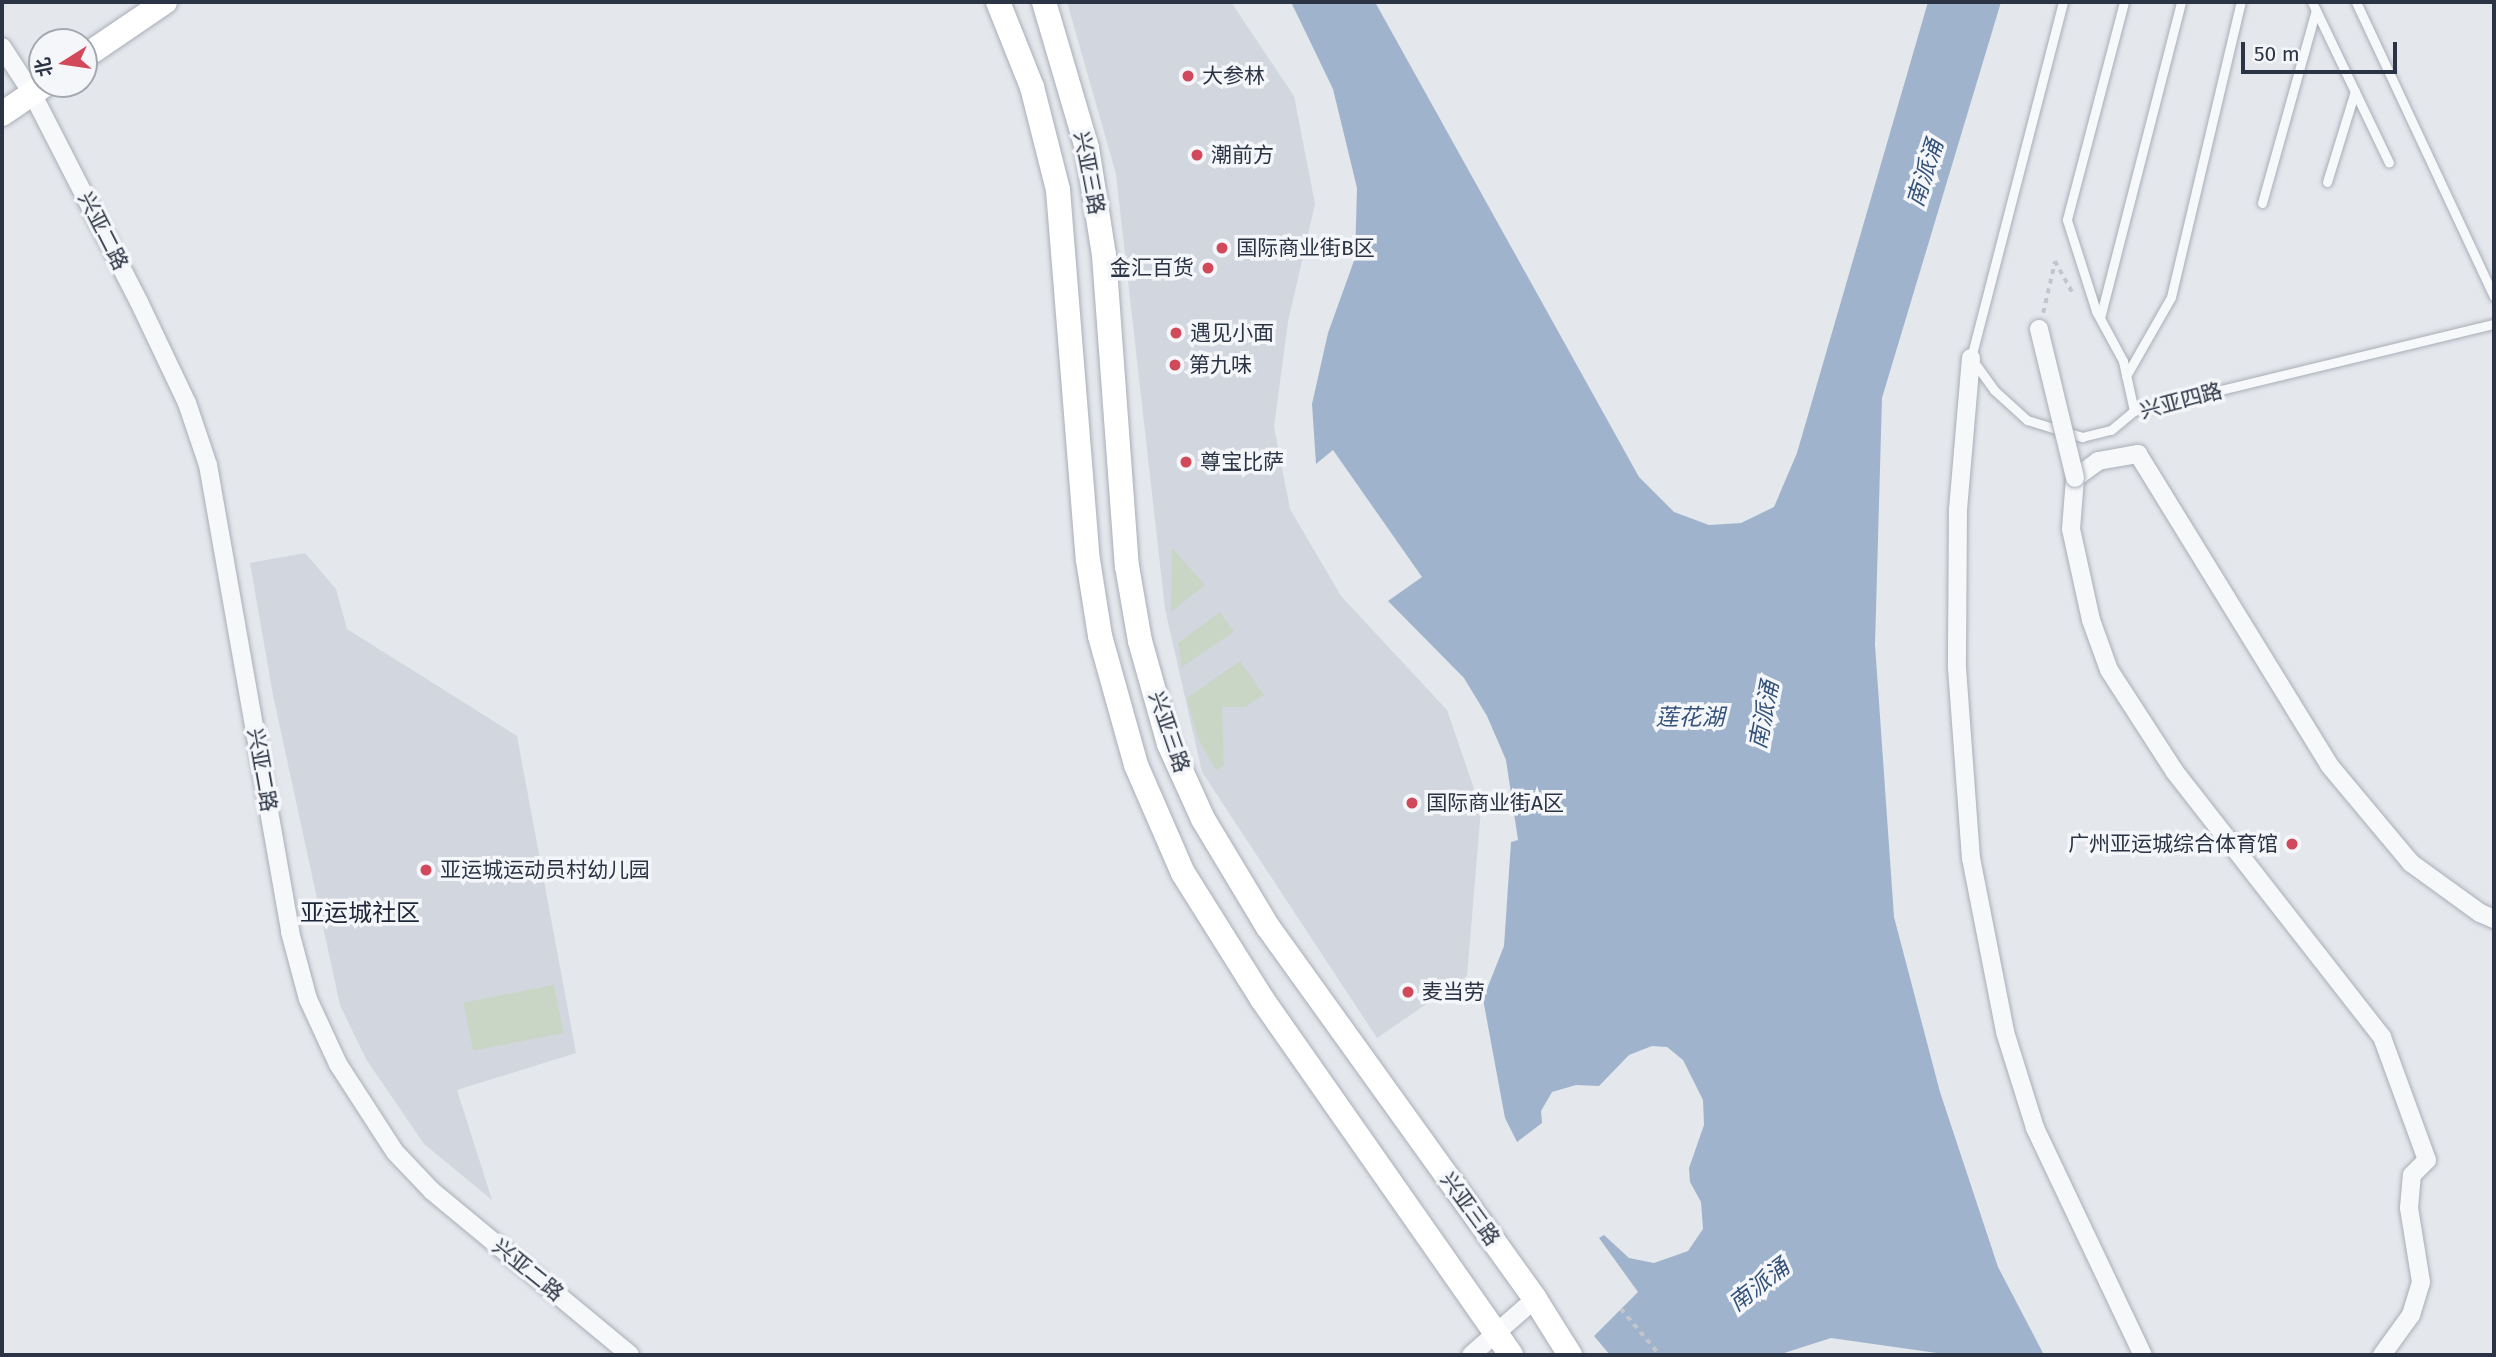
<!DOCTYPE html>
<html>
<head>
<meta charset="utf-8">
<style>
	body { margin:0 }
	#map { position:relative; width:2496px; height:1357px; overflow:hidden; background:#e4e7ec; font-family:"Fira Sans","Noto Sans SC",sans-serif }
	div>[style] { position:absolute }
	.built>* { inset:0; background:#d2d6de }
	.green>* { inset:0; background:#c9d6c5; transform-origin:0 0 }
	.water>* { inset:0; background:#9fb4cc }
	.path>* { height:3.5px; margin-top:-1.75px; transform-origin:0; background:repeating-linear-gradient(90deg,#c2c5cb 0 5px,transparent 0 10px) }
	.roads { filter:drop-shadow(0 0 2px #a9aeb7) drop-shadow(0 0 2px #a9aeb7) }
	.lane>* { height:9px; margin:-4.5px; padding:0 4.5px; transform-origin:4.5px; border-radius:4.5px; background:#f7f8fa }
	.street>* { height:18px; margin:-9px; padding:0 9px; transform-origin:9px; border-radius:9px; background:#f7f8fa }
	.secondary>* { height:24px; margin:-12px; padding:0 12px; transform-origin:12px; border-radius:12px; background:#fff }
	.bridges { filter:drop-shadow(0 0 2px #a9aeb7) drop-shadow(0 0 2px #a9aeb7) }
	.street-bridge>* { height:18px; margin:-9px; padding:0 9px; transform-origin:9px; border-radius:9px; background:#f7f8fa }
	.dots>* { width:19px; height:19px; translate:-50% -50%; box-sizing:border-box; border:4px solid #f4f6f9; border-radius:50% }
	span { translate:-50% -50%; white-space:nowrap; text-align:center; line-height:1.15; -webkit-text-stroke:7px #f4f6f9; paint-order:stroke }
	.poi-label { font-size:21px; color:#2b3445 }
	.left { translate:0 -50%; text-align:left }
	.right { translate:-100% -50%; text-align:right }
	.street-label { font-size:21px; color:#2b3445 }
	.water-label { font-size:23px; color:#34527a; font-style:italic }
	.quarter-label { font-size:24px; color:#1d2536 }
	.frame { position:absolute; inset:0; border:4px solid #2b3445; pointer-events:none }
	.north { position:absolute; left:28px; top:28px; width:70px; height:70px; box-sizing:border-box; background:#f4f6f9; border:2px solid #a4a8b1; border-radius:50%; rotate:258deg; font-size:19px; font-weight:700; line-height:28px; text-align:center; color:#2b3445 }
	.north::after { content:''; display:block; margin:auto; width:24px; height:32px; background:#d1495b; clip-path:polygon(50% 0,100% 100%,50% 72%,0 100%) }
	.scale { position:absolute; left:2241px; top:42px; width:156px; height:32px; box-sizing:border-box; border:4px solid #2b3445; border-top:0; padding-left:9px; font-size:21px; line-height:24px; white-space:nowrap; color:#2b3445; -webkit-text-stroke:5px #f4f6f9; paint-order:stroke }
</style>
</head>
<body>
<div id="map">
	<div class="built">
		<i style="clip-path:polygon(1067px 2px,1231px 2px,1294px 96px,1315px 204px,1288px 322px,1274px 427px,1290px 509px,1341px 596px,1447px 710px,1481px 809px,1467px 976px,1377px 1038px,1202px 772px,1165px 609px,1116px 174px)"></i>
		<i style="clip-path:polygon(305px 553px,336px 589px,347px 629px,517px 736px,576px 1053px,457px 1090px,492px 1200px,424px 1144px,366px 1059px,340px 1005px,273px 695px,250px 563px)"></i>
	</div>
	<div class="green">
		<i style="clip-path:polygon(1172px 548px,1205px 585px,1171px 612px)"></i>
		<i style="clip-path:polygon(1220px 612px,1234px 632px,1182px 667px,1178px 643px)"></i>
		<i style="clip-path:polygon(1240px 661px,1264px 695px,1245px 707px,1222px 707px,1224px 765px,1216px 770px,1198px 738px,1187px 698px)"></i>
		<i style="left:554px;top:985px;width:49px;height:92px;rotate:79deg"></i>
	</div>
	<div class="water">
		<i style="clip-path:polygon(1291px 2px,1375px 2px,1639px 477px,1674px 512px,1709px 525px,1741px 523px,1774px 507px,1797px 453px,1928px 2px,2001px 2px,1882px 398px,1875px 645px,1894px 917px,1940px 1092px,1998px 1267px,2044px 1355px,1951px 1355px,1831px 1338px,1778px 1355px,1610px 1355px,1594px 1336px,1638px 1292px,1599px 1238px,1604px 1235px,1629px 1258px,1654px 1263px,1688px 1251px,1703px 1229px,1701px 1202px,1690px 1182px,1689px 1168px,1704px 1125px,1703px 1100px,1683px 1060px,1667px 1047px,1652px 1046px,1629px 1055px,1599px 1086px,1576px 1085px,1552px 1092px,1541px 1111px,1542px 1123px,1517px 1142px,1505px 1118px,1483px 999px,1504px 946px,1511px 842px,1518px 840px,1506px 760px,1487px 716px,1464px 678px,1388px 601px,1422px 577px,1333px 450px,1316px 464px,1312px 404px,1328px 333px,1355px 258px,1357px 188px,1333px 89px)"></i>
	</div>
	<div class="path">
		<i style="left:2043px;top:313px;width:53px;rotate:-77deg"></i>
		<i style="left:2055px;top:261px;width:37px;rotate:61deg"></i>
		<i style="left:1621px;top:1309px;width:60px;rotate:49.7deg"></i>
	</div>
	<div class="roads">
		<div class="lane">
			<i style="left:2063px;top:2px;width:368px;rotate:104.5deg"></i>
			<i style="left:1971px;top:358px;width:39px;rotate:54deg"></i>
			<i style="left:1994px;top:390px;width:45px;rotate:42.3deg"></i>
			<i style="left:2027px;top:420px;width:58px;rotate:17.2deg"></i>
			<i style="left:2082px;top:437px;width:30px;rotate:-14deg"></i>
			<i style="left:2111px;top:430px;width:30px;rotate:-40deg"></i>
			<i style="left:2134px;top:411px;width:370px;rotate:-13.6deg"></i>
			<i style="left:2124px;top:2px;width:225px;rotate:104.7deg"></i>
			<i style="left:2067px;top:220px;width:96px;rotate:72.3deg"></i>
			<i style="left:2096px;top:311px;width:57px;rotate:61.6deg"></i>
			<i style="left:2123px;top:361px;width:51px;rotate:77.6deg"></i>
			<i style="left:2312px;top:2px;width:178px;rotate:64.4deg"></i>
			<i style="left:2356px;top:2px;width:325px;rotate:64.9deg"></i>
			<i style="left:2327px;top:182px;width:95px;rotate:-72.9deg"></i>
			<i style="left:2262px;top:203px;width:200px;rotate:-74.4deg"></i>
			<i style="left:2100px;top:318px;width:326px;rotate:-75.6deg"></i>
			<i style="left:2126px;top:376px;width:91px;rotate:-60.3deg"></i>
			<i style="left:2171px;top:297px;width:303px;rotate:-76.7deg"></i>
		</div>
		<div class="street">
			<i style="left:2px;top:47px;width:55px;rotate:56.9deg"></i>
			<i style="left:32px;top:93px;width:235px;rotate:62.9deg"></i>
			<i style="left:139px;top:302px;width:112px;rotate:64.6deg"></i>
			<i style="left:187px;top:403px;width:65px;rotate:71.3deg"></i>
			<i style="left:208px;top:465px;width:474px;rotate:80deg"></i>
			<i style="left:290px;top:932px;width:69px;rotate:75deg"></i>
			<i style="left:308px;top:999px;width:72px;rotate:65.2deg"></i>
			<i style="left:338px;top:1064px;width:105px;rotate:57.1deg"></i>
			<i style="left:395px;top:1152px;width:54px;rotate:46.5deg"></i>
			<i style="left:432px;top:1191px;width:257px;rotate:39.6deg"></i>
			<i style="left:1971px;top:358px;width:152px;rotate:94.9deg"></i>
			<i style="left:1958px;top:509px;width:159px;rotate:90.4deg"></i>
			<i style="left:1957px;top:668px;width:191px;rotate:85.8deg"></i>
			<i style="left:1971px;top:858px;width:177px;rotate:78.9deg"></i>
			<i style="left:2005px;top:1032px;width:101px;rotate:72.6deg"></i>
			<i style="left:2035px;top:1128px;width:251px;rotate:64.6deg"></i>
			<i style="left:1471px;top:1355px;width:85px;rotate:-41.2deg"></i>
			<i style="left:2382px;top:1355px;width:49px;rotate:-54.1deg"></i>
			<i style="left:2411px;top:1315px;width:34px;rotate:-73deg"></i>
			<i style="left:2421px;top:1282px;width:75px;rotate:-99.2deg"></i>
			<i style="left:2409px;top:1208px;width:33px;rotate:-85deg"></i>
			<i style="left:2412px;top:1175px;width:21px;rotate:-45deg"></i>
			<i style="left:2427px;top:1160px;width:131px;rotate:-110.1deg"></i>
			<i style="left:2382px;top:1037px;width:336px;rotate:-128deg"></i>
			<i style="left:2175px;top:772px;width:121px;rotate:-122.9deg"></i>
			<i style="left:2109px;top:670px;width:53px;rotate:-109.8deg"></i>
			<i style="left:2091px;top:620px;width:93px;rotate:-102.4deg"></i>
			<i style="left:2071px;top:529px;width:51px;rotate:-85.5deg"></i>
			<i style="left:2075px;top:478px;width:29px;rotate:-36deg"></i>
			<i style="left:2098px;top:461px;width:41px;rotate:-9.9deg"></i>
			<i style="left:2138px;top:454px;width:365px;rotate:58.4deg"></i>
			<i style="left:2329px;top:765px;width:128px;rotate:50.1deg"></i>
			<i style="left:2411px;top:863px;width:85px;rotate:35.9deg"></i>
			<i style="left:2480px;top:913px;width:15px;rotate:23deg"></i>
		</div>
		<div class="secondary">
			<i style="left:998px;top:2px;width:92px;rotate:68.2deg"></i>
			<i style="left:1032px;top:87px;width:106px;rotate:75.8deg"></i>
			<i style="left:1058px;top:190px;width:371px;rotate:85.4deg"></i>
			<i style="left:1088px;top:560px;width:77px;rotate:81deg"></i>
			<i style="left:1100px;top:636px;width:134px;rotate:74.4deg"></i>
			<i style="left:1136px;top:765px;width:118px;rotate:66.5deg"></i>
			<i style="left:1183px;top:873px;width:149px;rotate:57.9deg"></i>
			<i style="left:1262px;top:999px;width:434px;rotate:55deg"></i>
			<i style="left:1044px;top:2px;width:152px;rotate:73.6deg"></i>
			<i style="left:1087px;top:148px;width:108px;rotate:81deg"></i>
			<i style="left:1104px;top:255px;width:312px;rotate:85.8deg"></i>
			<i style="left:1127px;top:566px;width:76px;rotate:80.2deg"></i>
			<i style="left:1140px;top:641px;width:107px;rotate:74.3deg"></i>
			<i style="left:1169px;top:744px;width:82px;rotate:65.6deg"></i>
			<i style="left:1203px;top:819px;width:126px;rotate:59deg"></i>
			<i style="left:1268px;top:927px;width:458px;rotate:54.3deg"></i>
			<i style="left:1535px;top:1299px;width:66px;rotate:58deg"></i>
			<i style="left:84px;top:57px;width:98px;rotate:-34.2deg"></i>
			<i style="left:2px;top:114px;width:53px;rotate:-34.3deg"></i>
		</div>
	</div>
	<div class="bridges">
		<div class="street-bridge">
			<i style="left:2039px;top:329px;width:153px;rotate:76.4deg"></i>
		</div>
	</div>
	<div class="dots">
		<i style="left:1188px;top:76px;background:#d1495b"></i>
		<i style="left:1197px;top:155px;background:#d1495b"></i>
		<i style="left:1222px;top:248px;background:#d1495b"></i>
		<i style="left:1208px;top:268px;background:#d1495b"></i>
		<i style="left:1176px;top:333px;background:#d1495b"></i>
		<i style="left:1175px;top:365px;background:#d1495b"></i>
		<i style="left:1186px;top:462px;background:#d1495b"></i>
		<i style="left:1412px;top:803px;background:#d1495b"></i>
		<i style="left:2292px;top:844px;background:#d1495b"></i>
		<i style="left:426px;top:870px;background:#d1495b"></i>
		<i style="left:1408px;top:992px;background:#d1495b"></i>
	</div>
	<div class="poi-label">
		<span class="left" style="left:1202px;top:76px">大参林</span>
		<span class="left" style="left:1211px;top:155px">潮前方</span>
		<span class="left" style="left:1236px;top:248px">国际商业街B区</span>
		<span class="right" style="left:1194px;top:268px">金汇百货</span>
		<span class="left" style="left:1190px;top:333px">遇见小面</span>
		<span class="left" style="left:1189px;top:365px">第九味</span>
		<span class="left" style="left:1200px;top:462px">尊宝比萨</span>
		<span class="left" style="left:1426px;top:803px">国际商业街A区</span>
		<span class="right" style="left:2278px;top:844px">广州亚运城综合体育馆</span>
		<span class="left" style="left:440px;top:870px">亚运城运动员村幼儿园</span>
		<span class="left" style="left:1422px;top:992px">麦当劳</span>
	</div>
	<div class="street-label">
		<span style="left:1089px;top:173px;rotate:79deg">兴亚三路</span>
		<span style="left:103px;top:231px;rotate:63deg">兴亚二路</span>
		<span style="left:2181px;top:401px;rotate:-15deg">兴亚四路</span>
		<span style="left:1169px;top:732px;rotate:71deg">兴亚三路</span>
		<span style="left:262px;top:770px;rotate:80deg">兴亚二路</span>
		<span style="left:1470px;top:1209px;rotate:54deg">兴亚三路</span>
		<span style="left:528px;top:1270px;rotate:39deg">兴亚二路</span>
	</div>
	<div class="water-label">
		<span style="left:1925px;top:173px;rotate:-72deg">南派涌</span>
		<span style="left:1764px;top:715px;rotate:-79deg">南派涌</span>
		<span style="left:1690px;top:717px">莲花湖</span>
		<span style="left:1759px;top:1285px;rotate:-38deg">南派涌</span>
	</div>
	<div class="quarter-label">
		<span style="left:360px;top:914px">亚运城社区</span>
	</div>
	<div class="frame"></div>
	<div class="north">北</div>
	<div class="scale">50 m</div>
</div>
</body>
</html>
